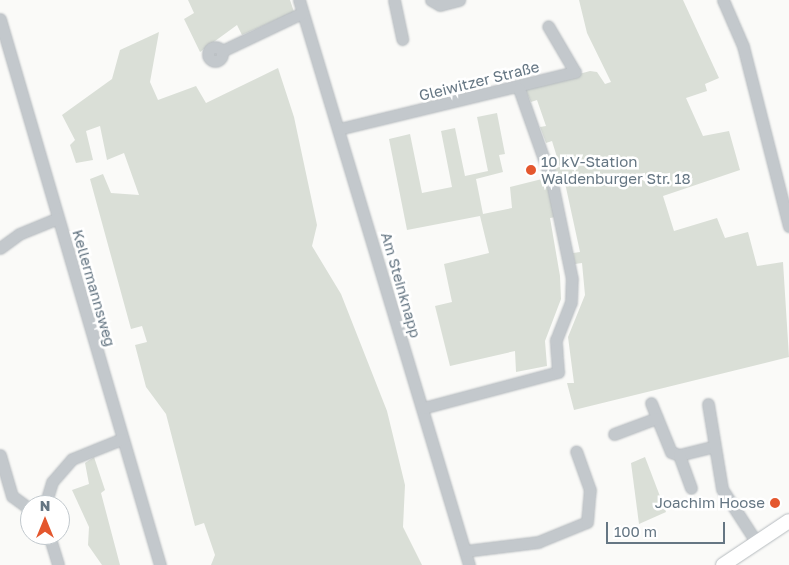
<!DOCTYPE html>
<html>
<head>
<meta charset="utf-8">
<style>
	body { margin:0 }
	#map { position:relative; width:789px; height:565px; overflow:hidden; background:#fafaf8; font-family:"Golos Text",sans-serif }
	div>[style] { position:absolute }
	.green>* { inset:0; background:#dadfd7 }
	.roads { filter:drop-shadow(0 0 1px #b5babe) drop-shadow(0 0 1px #b5babe) }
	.minor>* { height:11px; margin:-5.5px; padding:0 5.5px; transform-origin:5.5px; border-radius:5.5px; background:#c3c8cc }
	.minor>.ring { margin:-5.5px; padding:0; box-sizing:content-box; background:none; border:11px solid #c3c8cc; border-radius:50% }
	.major>* { height:14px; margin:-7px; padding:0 7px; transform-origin:7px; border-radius:7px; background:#fff }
	.dots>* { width:14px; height:14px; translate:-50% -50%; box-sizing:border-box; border:2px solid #fff; border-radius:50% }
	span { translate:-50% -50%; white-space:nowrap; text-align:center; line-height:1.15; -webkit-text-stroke:5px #fff; paint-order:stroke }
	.street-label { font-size:15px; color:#657683 }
	.poi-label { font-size:15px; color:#657683 }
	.left { translate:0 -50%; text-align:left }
	.right { translate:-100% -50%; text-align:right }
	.north { position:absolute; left:20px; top:495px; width:50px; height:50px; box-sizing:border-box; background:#fff; border:1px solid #c1c8cd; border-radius:50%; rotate:0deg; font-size:14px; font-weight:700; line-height:20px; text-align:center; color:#657683 }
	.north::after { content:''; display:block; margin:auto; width:18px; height:22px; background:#e4572e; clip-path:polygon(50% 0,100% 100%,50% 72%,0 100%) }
	.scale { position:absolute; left:606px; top:522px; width:119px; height:22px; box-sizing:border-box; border:2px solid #657683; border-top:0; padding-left:6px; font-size:15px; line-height:18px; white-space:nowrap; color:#657683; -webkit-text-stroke:4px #fff; paint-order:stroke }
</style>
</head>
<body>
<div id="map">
	<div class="green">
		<i style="clip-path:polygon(188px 0,290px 0,294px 12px,242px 35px,237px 25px,200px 52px,184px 19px,194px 13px)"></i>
		<i style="clip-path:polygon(579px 0,683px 0,719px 78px,705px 84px,707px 91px,686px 98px,703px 136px,729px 131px,740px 170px,663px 196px,674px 231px,717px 218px,725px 238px,748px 232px,757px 266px,783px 262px,789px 357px,574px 410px,567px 383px,574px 383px,568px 337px,585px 295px,582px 263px,575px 264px,573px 253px,580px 252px,565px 183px,558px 184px,554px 168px,560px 167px,552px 141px,546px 143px,540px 127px,546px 126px,537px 100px,531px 102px,525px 89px,590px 71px,597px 72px,605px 84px,611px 82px,587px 33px)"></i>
		<i style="clip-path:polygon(159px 32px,150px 82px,158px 100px,196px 86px,206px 103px,278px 68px,294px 117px,317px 225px,312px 246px,341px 294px,387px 411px,405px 485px,403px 527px,422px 565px,211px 565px,215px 555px,204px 523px,195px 526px,166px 414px,146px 387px,135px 345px,147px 342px,142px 326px,131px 329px,90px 179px,103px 174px,111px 193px,139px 195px,124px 153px,107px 160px,100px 126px,86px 131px,93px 160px,76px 163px,70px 145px,75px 140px,62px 115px,112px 79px,120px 50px)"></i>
		<i style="clip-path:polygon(497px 113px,505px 154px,499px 155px,503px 172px,476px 179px,483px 214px,512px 208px,510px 187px,546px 178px,556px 217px,550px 218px,560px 276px,561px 299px,545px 341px,547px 366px,516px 372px,515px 351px,450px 366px,435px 306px,452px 302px,444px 264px,489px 253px,480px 216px,407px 230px,389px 139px,410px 134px,422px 193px,452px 187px,441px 131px,455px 128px,465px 176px,488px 171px,477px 117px)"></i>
		<i style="clip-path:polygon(94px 457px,105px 490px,101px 493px,120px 565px,102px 565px,88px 545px,89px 527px,72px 490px,89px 484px,85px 463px)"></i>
		<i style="clip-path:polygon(645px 457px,666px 512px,639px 524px,631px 463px)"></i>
	</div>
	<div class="roads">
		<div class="minor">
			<i style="left:299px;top:0;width:590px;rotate:73.25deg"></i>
			<i style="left:394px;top:0;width:40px;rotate:78deg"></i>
			<i style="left:431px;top:0;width:10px;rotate:29deg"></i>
			<i style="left:440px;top:5px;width:20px;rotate:-15deg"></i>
			<i style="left:723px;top:0;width:50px;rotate:66.5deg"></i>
			<i style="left:743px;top:46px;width:186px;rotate:75.7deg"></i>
			<i style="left:0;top:19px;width:569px;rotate:73.67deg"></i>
			<i class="ring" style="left:208px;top:47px;width:3px;height:3px"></i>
			<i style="left:222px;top:51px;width:89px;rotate:-25.4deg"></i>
			<i style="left:339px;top:129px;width:243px;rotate:-13.6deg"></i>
			<i style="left:575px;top:72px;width:53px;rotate:-120.4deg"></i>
			<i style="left:0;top:248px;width:24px;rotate:-36deg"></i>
			<i style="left:19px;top:234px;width:42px;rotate:-22.3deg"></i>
			<i style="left:651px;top:403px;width:53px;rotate:67.8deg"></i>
			<i style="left:671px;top:452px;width:9px;rotate:21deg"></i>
			<i style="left:679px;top:455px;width:36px;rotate:-14deg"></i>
			<i style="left:708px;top:404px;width:86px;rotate:80.6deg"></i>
			<i style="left:722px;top:489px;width:64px;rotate:57.1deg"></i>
			<i style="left:423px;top:408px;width:140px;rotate:-14.9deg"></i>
			<i style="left:558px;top:372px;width:32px;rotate:-94deg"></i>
			<i style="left:556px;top:340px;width:41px;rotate:-68.5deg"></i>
			<i style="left:571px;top:302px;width:23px;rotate:-88deg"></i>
			<i style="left:572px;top:279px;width:99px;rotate:-101.7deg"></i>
			<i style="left:552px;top:182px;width:99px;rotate:-109.5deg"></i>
			<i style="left:614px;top:434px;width:46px;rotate:-20.4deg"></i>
			<i style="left:0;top:455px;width:43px;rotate:73.7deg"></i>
			<i style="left:12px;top:496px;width:22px;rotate:36deg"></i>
			<i style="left:679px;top:455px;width:35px;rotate:70deg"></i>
			<i style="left:45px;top:505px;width:24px;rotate:-73deg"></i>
			<i style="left:52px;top:482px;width:30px;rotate:-49deg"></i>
			<i style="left:72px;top:459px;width:54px;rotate:-21.8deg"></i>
			<i style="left:49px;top:535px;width:31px;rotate:73deg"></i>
			<i style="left:465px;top:551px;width:74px;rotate:-7deg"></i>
			<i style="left:538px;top:542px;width:53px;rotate:-22.2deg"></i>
			<i style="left:587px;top:522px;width:32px;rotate:-85deg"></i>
			<i style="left:590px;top:490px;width:41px;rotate:-109.7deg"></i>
		</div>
		<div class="major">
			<i style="left:723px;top:565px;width:79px;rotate:-33.7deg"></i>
		</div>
	</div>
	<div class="dots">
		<i style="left:531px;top:170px;background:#e4572e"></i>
		<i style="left:775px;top:503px;background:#e4572e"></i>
	</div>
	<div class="street-label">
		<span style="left:479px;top:81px;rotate:-14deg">Gleiwitzer Straße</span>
		<span style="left:401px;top:285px;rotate:74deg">Am Steinknapp</span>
		<span style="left:94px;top:288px;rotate:74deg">Kellermannsweg</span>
	</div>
	<div class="poi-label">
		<span class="left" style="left:541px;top:170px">10 kV-Station<br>Waldenburger Str. 18</span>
		<span class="right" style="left:765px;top:503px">Joachim Hoose</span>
	</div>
	<div class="north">N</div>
	<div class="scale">100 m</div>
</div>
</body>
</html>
